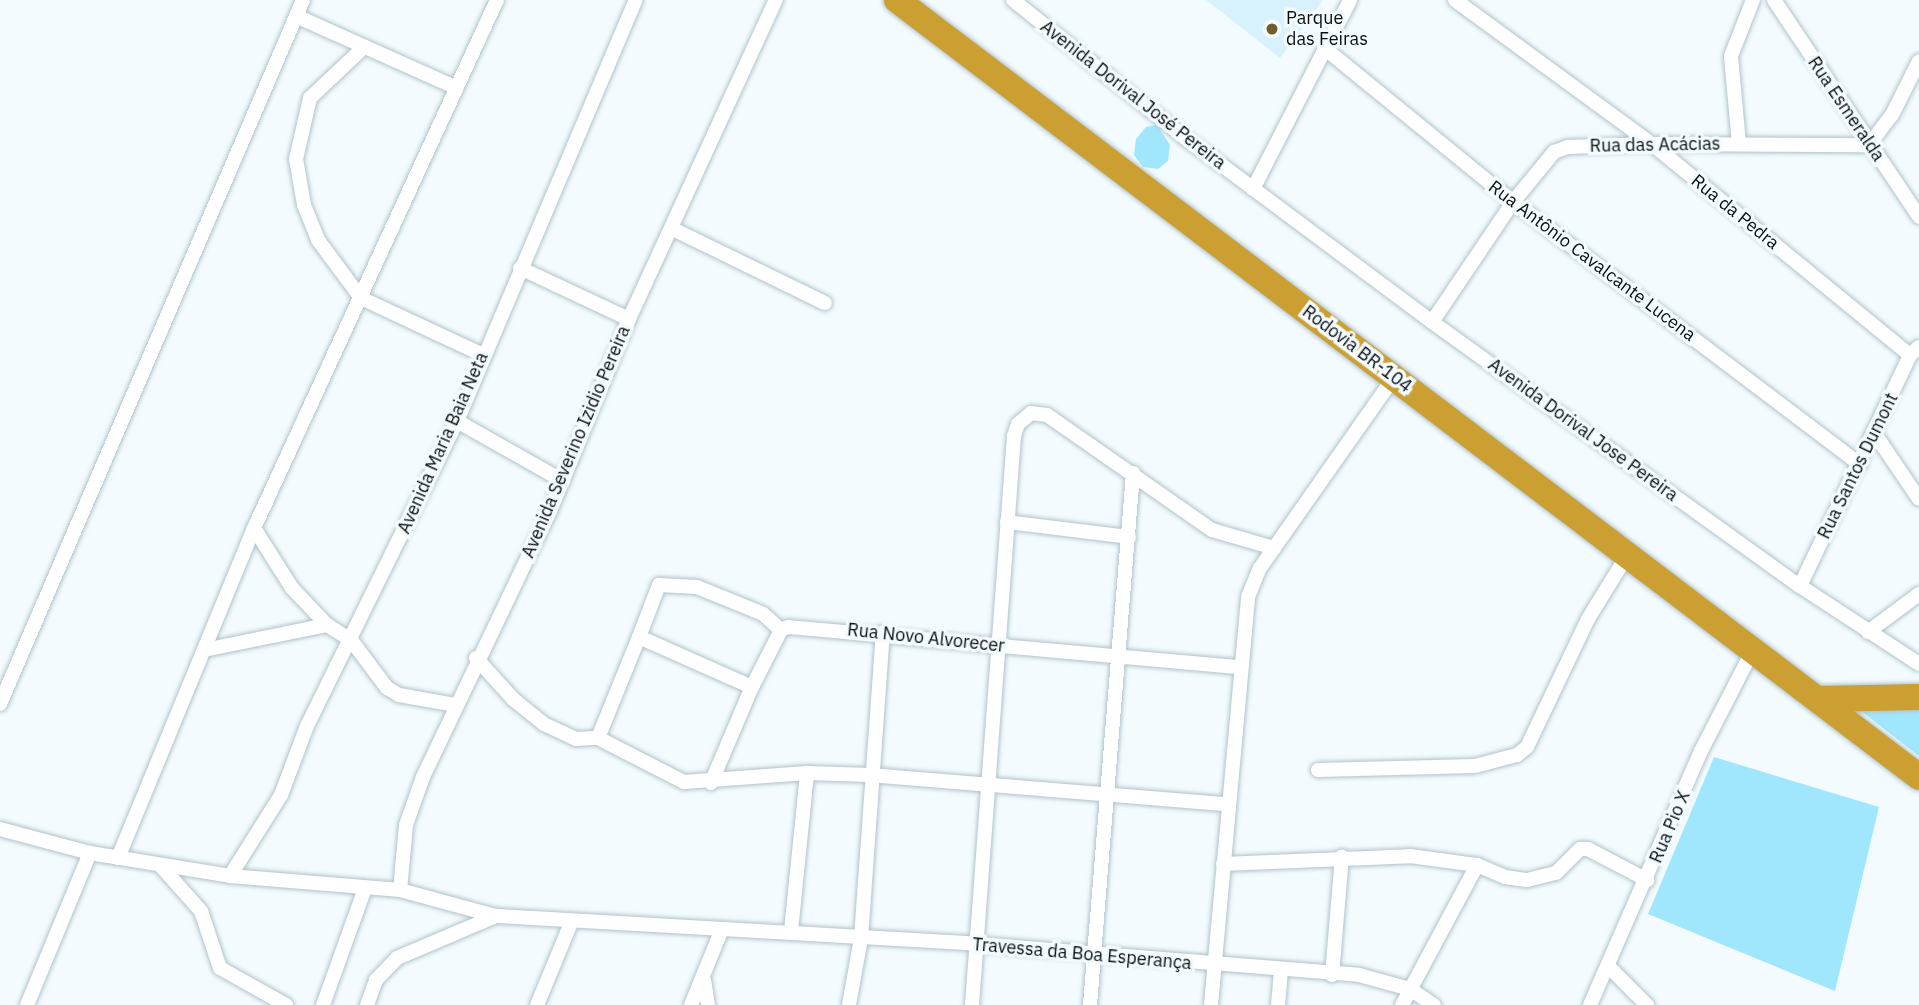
<!DOCTYPE html>
<html>
<head>
<meta charset="utf-8">
<style>
	body { margin:0 }
	#map { position:relative; width:1919px; height:1005px; overflow:hidden; background:#f3fbfe; font-family:"IBM Plex Sans",sans-serif }
	div>[style] { position:absolute }
	.built>* { inset:0; background:#d7f2fc }
	.green>* { inset:0; background:#a0e7fe }
	.roads { filter:drop-shadow(0 0 2px #b1c3ca) drop-shadow(0 0 2px #b1c3ca) }
	.street>* { height:14px; margin:-7px; padding:0 7px; transform-origin:7px; border-radius:7px; background:#fff }
	.highway>* { height:26px; margin:-13px; padding:0 13px; transform-origin:13px; border-radius:13px; background:#cc9f33 }
	.dots>* { width:19px; height:19px; translate:-50% -50%; box-sizing:border-box; border:4px solid #f3fbfe; border-radius:50% }
	span { translate:-50% -50%; white-space:nowrap; text-align:center; line-height:1.15; -webkit-text-stroke:7px #f3fbfe; paint-order:stroke }
	.poi-label { font-size:18px; color:#090f11 }
	.left { translate:0 -50%; text-align:left }
	.street-label { font-size:18px; color:#090f11 }
</style>
</head>
<body>
<div id="map">
	<div class="built">
		<i style="clip-path:polygon(1206px 0,1323px 0,1280px 58px)"></i>
	</div>
	<div class="green">
		<i style="clip-path:polygon(1157px 125px,1170px 145px,1168px 161px,1158px 169px,1143px 167px,1134px 155px,1136px 139px,1146px 127px)"></i>
		<i style="clip-path:polygon(1919px 709px,1919px 756px,1861px 711px)"></i>
		<i style="clip-path:polygon(1714px 757px,1879px 807px,1835px 991px,1648px 914px)"></i>
	</div>
	<div class="roads">
		<div class="street">
			<i style="left:1013px;top:0;width:224px;rotate:38.7deg"></i>
			<i style="left:1188px;top:140px;width:304px;rotate:36.7deg"></i>
			<i style="left:1432px;top:322px;width:453px;rotate:35.7deg"></i>
			<i style="left:1800px;top:586px;width:142px;rotate:33.2deg"></i>
			<i style="left:1455px;top:0;width:244px;rotate:36.2deg"></i>
			<i style="left:1652px;top:144px;width:333px;rotate:39.3deg"></i>
			<i style="left:1774px;top:0;width:261px;rotate:56.2deg"></i>
			<i style="left:296px;top:16px;width:176px;rotate:24.1deg"></i>
			<i style="left:363px;top:48px;width:73px;rotate:136.7deg"></i>
			<i style="left:310px;top:98px;width:63px;rotate:102.9deg"></i>
			<i style="left:296px;top:159px;width:47px;rotate:80.1deg"></i>
			<i style="left:304px;top:205px;width:38px;rotate:68deg"></i>
			<i style="left:318px;top:240px;width:72px;rotate:53.4deg"></i>
			<i style="left:361px;top:298px;width:135px;rotate:25deg"></i>
			<i style="left:1328px;top:51px;width:239px;rotate:39.2deg"></i>
			<i style="left:1513px;top:202px;width:435px;rotate:37.1deg"></i>
			<i style="left:1739px;top:144px;width:88px;rotate:-95.2deg"></i>
			<i style="left:1731px;top:56px;width:60px;rotate:-68.6deg"></i>
			<i style="left:1253px;top:189px;width:212px;rotate:-62.8deg"></i>
			<i style="left:673px;top:229px;width:169px;rotate:26deg"></i>
			<i style="left:520px;top:268px;width:120px;rotate:25.1deg"></i>
			<i style="left:1432px;top:322px;width:145px;rotate:-56deg"></i>
			<i style="left:1513px;top:202px;width:65px;rotate:-50.6deg"></i>
			<i style="left:1554px;top:152px;width:15px;rotate:-20deg"></i>
			<i style="left:1568px;top:147px;width:84px;rotate:-2deg"></i>
			<i style="left:1652px;top:144px;width:217px;rotate:0.3deg"></i>
			<i style="left:1869px;top:145px;width:38px;rotate:-53deg"></i>
			<i style="left:1892px;top:115px;width:60px;rotate:-63.4deg"></i>
			<i style="left:457px;top:421px;width:122px;rotate:29.5deg"></i>
			<i style="left:1875px;top:434px;width:78px;rotate:55.9deg"></i>
			<i style="left:1007px;top:522px;width:123px;rotate:7deg"></i>
			<i style="left:254px;top:528px;width:71px;rotate:57.7deg"></i>
			<i style="left:292px;top:588px;width:51px;rotate:46.6deg"></i>
			<i style="left:327px;top:625px;width:28px;rotate:32deg"></i>
			<i style="left:351px;top:640px;width:60px;rotate:53.1deg"></i>
			<i style="left:387px;top:688px;width:14px;rotate:30deg"></i>
			<i style="left:399px;top:695px;width:58px;rotate:10deg"></i>
			<i style="left:1800px;top:586px;width:256px;rotate:-64.5deg"></i>
			<i style="left:1910px;top:355px;width:12px;rotate:-42deg"></i>
			<i style="left:1868px;top:632px;width:64px;rotate:-36.7deg"></i>
			<i style="left:639px;top:637px;width:56px;rotate:-69deg"></i>
			<i style="left:659px;top:585px;width:38px;rotate:3deg"></i>
			<i style="left:697px;top:587px;width:71px;rotate:22.2deg"></i>
			<i style="left:763px;top:614px;width:24px;rotate:42deg"></i>
			<i style="left:204px;top:650px;width:126px;rotate:-11.5deg"></i>
			<i style="left:476px;top:658px;width:55px;rotate:47.9deg"></i>
			<i style="left:513px;top:699px;width:40px;rotate:39deg"></i>
			<i style="left:544px;top:724px;width:35px;rotate:25deg"></i>
			<i style="left:576px;top:739px;width:22px;rotate:-3deg"></i>
			<i style="left:598px;top:738px;width:97px;rotate:27.1deg"></i>
			<i style="left:684px;top:782px;width:123px;rotate:-4.2deg"></i>
			<i style="left:807px;top:773px;width:63px;rotate:1.8deg"></i>
			<i style="left:870px;top:775px;width:357px;rotate:4.7deg"></i>
			<i style="left:0;top:704px;width:766px;rotate:-66.71deg"></i>
			<i style="left:598px;top:738px;width:109px;rotate:-67.9deg"></i>
			<i style="left:639px;top:637px;width:124px;rotate:23.9deg"></i>
			<i style="left:1318px;top:770px;width:157px;rotate:-1.5deg"></i>
			<i style="left:1475px;top:766px;width:43px;rotate:-14.7deg"></i>
			<i style="left:1517px;top:755px;width:13px;rotate:-39deg"></i>
			<i style="left:1527px;top:747px;width:142px;rotate:-64.5deg"></i>
			<i style="left:1588px;top:619px;width:76px;rotate:-58.4deg"></i>
			<i style="left:711px;top:783px;width:104px;rotate:-66.9deg"></i>
			<i style="left:752px;top:687px;width:64px;rotate:-63deg"></i>
			<i style="left:781px;top:630px;width:8px;rotate:-23deg"></i>
			<i style="left:788px;top:627px;width:452px;rotate:5.1deg"></i>
			<i style="left:0;top:829px;width:93px;rotate:14.9deg"></i>
			<i style="left:90px;top:853px;width:142px;rotate:9.3deg"></i>
			<i style="left:230px;top:876px;width:171px;rotate:4.7deg"></i>
			<i style="left:400px;top:890px;width:99px;rotate:15.2deg"></i>
			<i style="left:496px;top:916px;width:481px;rotate:3.3deg"></i>
			<i style="left:976px;top:944px;width:384px;rotate:4.6deg"></i>
			<i style="left:1359px;top:975px;width:53px;rotate:15.4deg"></i>
			<i style="left:1410px;top:989px;width:29px;rotate:34deg"></i>
			<i style="left:118px;top:858px;width:357px;rotate:-67.6deg"></i>
			<i style="left:254px;top:528px;width:581px;rotate:-65.29deg"></i>
			<i style="left:1223px;top:864px;width:187px;rotate:-2.4deg"></i>
			<i style="left:1410px;top:856px;width:68px;rotate:7.7deg"></i>
			<i style="left:1477px;top:865px;width:30px;rotate:23deg"></i>
			<i style="left:1505px;top:877px;width:22px;rotate:8deg"></i>
			<i style="left:1527px;top:880px;width:30px;rotate:-14deg"></i>
			<i style="left:1556px;top:873px;width:34px;rotate:-45deg"></i>
			<i style="left:1580px;top:849px;width:8px"></i>
			<i style="left:1588px;top:849px;width:67px;rotate:27.7deg"></i>
			<i style="left:160px;top:865px;width:62px;rotate:48.3deg"></i>
			<i style="left:201px;top:911px;width:60px;rotate:71.6deg"></i>
			<i style="left:220px;top:968px;width:76px;rotate:29.3deg"></i>
			<i style="left:230px;top:876px;width:96px;rotate:-57.8deg"></i>
			<i style="left:281px;top:795px;width:74px;rotate:-69.4deg"></i>
			<i style="left:307px;top:726px;width:340px;rotate:-63.8deg"></i>
			<i style="left:457px;top:421px;width:457px;rotate:-67deg"></i>
			<i style="left:400px;top:890px;width:65px;rotate:-84.7deg"></i>
			<i style="left:406px;top:825px;width:51px;rotate:-70.5deg"></i>
			<i style="left:423px;top:777px;width:295px;rotate:-64.5deg"></i>
			<i style="left:550px;top:511px;width:208px;rotate:-67.6deg"></i>
			<i style="left:629px;top:319px;width:351px;rotate:-65.3deg"></i>
			<i style="left:791px;top:931px;width:159px;rotate:-84.2deg"></i>
			<i style="left:1609px;top:967px;width:54px;rotate:45deg"></i>
			<i style="left:1332px;top:975px;width:119px;rotate:-85.2deg"></i>
			<i style="left:704px;top:980px;width:25px;rotate:81deg"></i>
			<i style="left:27px;top:1005px;width:165px;rotate:-67.5deg"></i>
			<i style="left:323px;top:1005px;width:121px;rotate:-70.2deg"></i>
			<i style="left:367px;top:1005px;width:27px;rotate:-70deg"></i>
			<i style="left:376px;top:980px;width:30px;rotate:-46deg"></i>
			<i style="left:397px;top:958px;width:108px;rotate:-23deg"></i>
			<i style="left:537px;top:1005px;width:89px;rotate:-67.5deg"></i>
			<i style="left:691px;top:1005px;width:82px;rotate:-67.8deg"></i>
			<i style="left:849px;top:1005px;width:68px;rotate:-79.8deg"></i>
			<i style="left:861px;top:938px;width:306px;rotate:-85.9deg"></i>
			<i style="left:972px;top:1005px;width:571px;rotate:-85.78deg"></i>
			<i style="left:1014px;top:436px;width:13px;rotate:-72deg"></i>
			<i style="left:1018px;top:424px;width:17px;rotate:-40deg"></i>
			<i style="left:1031px;top:413px;width:16px;rotate:7deg"></i>
			<i style="left:1047px;top:415px;width:201px;rotate:34.9deg"></i>
			<i style="left:1212px;top:530px;width:65px;rotate:16.2deg"></i>
			<i style="left:1090px;top:1005px;width:534px;rotate:-85.38deg"></i>
			<i style="left:1211px;top:1005px;width:410px;rotate:-84.8deg"></i>
			<i style="left:1248px;top:597px;width:31px;rotate:-68deg"></i>
			<i style="left:1260px;top:568px;width:233px;rotate:-54.9deg"></i>
			<i style="left:1278px;top:1005px;width:35px;rotate:-85deg"></i>
			<i style="left:1402px;top:1005px;width:159px;rotate:-61.8deg"></i>
			<i style="left:1590px;top:1005px;width:277px;rotate:-66.4deg"></i>
			<i style="left:1701px;top:751px;width:114px;rotate:-62.8deg"></i>
		</div>
		<div class="highway">
			<i style="left:897px;top:0;width:1284px;rotate:37.24deg"></i>
			<i style="left:1817px;top:699px;width:102px;rotate:-1.1deg"></i>
		</div>
	</div>
	<div class="dots">
		<i style="left:1272px;top:29px;background:#735d2d"></i>
	</div>
	<div class="poi-label">
		<span class="left" style="left:1286px;top:29px">Parque<br>das Feiras</span>
	</div>
	<div class="street-label">
		<span style="left:1133px;top:95px;rotate:38deg">Avenida Dorival José Pereira</span>
		<span style="left:1846px;top:109px;rotate:56deg">Rua Esmeralda</span>
		<span style="left:1655px;top:145px;rotate:-1deg">Rua das Acácias</span>
		<span style="left:1735px;top:212px;rotate:39deg">Rua da Pedra</span>
		<span style="left:1592px;top:261px;rotate:37deg">Rua Antônio Cavalcante Lucena</span>
		<span style="left:1357px;top:349px;rotate:37deg">Rodovia BR-104</span>
		<span style="left:1583px;top:430px;rotate:36deg">Avenida Dorival Jose Pereira</span>
		<span style="left:576px;top:442px;rotate:-67deg">Avenida Severino Izidio Pereira</span>
		<span style="left:443px;top:443px;rotate:-66deg">Avenida Maria Baia Neta</span>
		<span style="left:1858px;top:466px;rotate:-64deg">Rua Santos Dumont</span>
		<span style="left:926px;top:638px;rotate:6deg">Rua Novo Alvorecer</span>
		<span style="left:1670px;top:827px;rotate:-67deg">Rua Pio X</span>
		<span style="left:1082px;top:954px;rotate:5deg">Travessa da Boa Esperança</span>
	</div>
</div>
</body>
</html>
